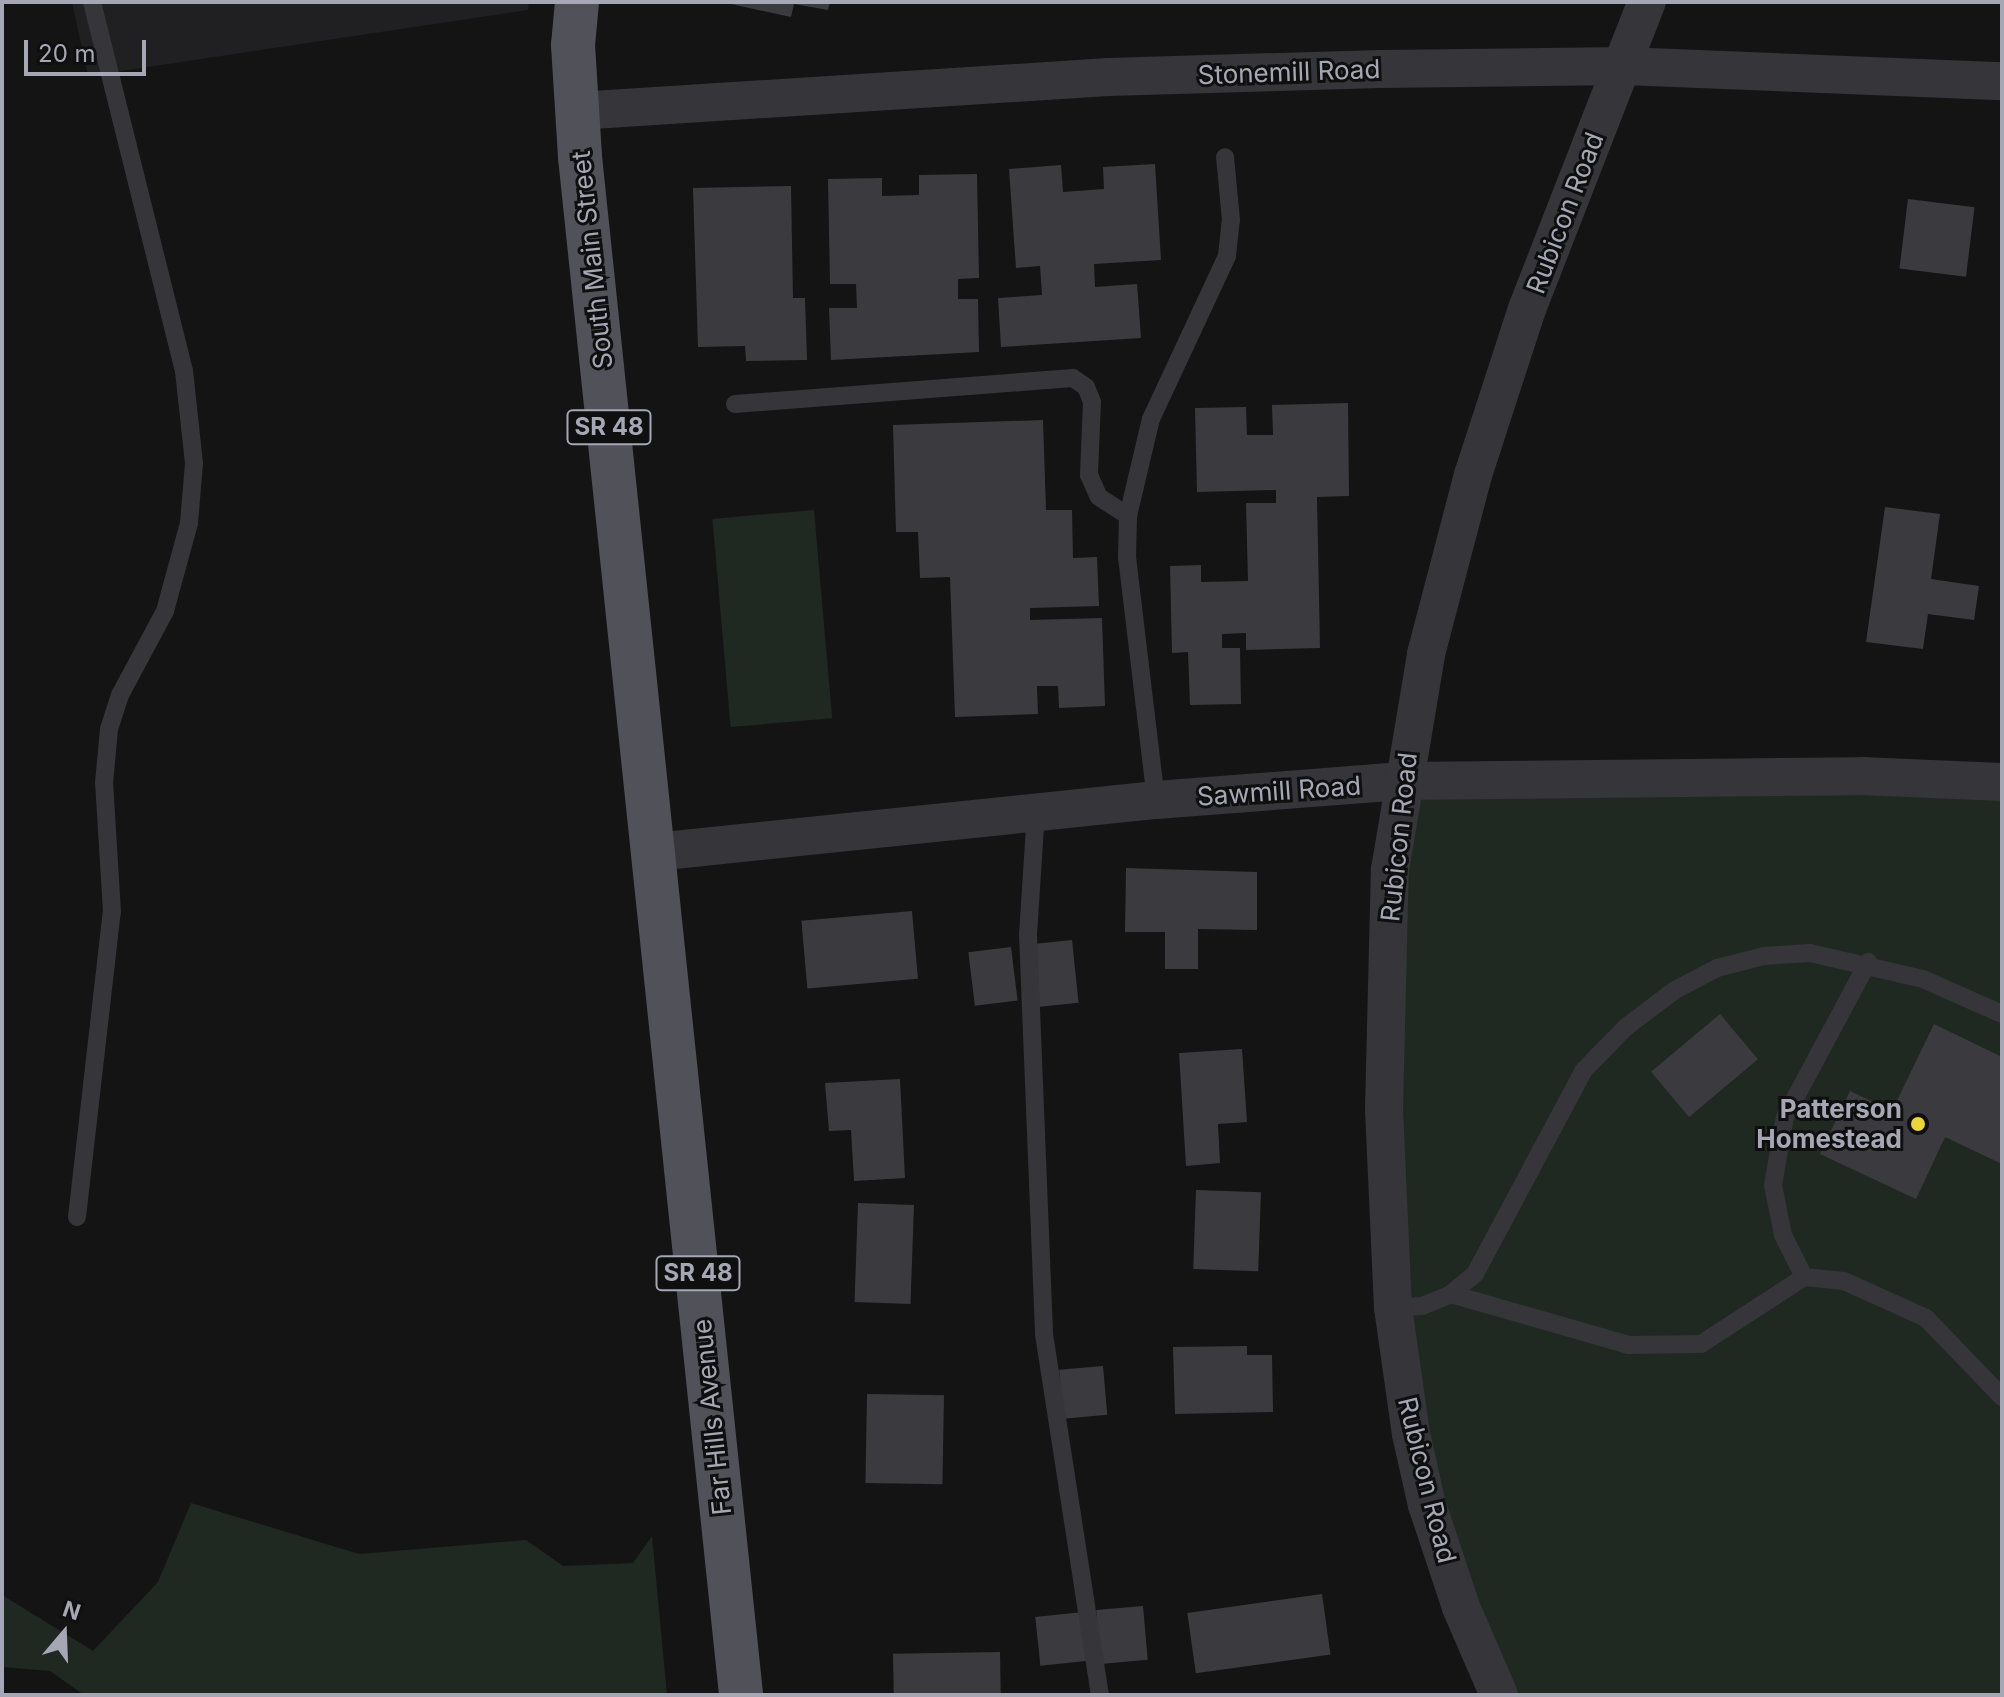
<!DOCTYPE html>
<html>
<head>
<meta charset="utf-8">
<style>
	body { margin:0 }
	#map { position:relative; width:2004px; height:1697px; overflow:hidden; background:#141415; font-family:Inter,sans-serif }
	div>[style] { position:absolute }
	.built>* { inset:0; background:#202022 }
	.green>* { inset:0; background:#202822; transform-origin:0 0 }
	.building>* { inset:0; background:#3b3b3f; transform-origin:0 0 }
	.service>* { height:18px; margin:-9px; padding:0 9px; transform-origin:9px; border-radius:9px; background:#35353a }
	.minor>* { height:38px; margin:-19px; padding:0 19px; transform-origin:19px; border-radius:19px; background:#35353a }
	.primary>* { height:44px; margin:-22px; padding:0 22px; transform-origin:22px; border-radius:22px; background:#515159 }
	.dots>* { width:22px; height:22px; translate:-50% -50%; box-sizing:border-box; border:4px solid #0f0f10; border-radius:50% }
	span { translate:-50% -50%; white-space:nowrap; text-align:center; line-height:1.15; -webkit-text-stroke:6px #0f0f10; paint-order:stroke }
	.shield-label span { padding:2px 6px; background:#0f0f10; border:2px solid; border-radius:6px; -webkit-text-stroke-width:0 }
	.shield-label { font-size:24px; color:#a6a7b5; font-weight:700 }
	.street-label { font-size:26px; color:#a6a7b5 }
	.poi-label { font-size:26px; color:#a6a7b5; font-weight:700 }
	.right { translate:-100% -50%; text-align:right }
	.frame { position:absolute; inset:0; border:4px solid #a6a7b5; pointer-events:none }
	.north { position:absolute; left:24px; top:1593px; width:80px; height:80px; -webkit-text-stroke:6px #0f0f10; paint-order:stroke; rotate:19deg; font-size:22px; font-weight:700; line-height:32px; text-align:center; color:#a6a7b5 }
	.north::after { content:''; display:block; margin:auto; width:28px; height:36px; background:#a6a7b5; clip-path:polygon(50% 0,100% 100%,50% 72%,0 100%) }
	.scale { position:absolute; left:24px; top:40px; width:122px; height:36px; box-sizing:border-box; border:4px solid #a6a7b5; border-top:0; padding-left:10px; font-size:24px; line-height:28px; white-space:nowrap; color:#a6a7b5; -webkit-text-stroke:6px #0f0f10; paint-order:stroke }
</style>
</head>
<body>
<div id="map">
	<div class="built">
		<i style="clip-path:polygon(72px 2px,529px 2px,528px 10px,88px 76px)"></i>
	</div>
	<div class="green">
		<i style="left:814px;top:510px;width:209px;height:102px;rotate:85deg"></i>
		<i style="clip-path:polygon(1402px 781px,2002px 782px,2002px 1695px,1499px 1695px,1461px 1607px,1392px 1299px)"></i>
		<i style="clip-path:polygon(191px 1503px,359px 1554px,526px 1540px,563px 1566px,633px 1563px,652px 1536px,667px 1695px,84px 1695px,50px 1671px,2px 1667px,2px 1595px,93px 1651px,158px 1582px)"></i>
	</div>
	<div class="building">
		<i style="clip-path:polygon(722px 2px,830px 2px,828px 10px,794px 4px,791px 17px)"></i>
		<i style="clip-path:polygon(1155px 164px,1161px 260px,1094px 264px,1095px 287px,1137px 284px,1141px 338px,1001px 347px,998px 298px,1042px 295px,1040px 266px,1016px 268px,1009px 169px,1061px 165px,1063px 192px,1104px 189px,1103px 167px)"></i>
		<i style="clip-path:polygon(977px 174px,979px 278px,958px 279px,958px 299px,978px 299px,979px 352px,831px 360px,829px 308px,857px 308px,856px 284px,830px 284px,828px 179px,882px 178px,882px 196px,919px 195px,919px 175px)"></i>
		<i style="clip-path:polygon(791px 186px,793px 298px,805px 298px,807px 360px,746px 361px,745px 346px,698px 347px,693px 188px)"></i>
		<i style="left:1908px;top:199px;width:67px;height:70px;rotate:7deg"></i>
		<i style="clip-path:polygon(1348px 403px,1349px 496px,1317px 497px,1320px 648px,1246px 650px,1246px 633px,1222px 634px,1222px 648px,1240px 648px,1241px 704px,1190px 705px,1188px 652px,1172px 653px,1170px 566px,1201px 565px,1201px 582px,1248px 581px,1246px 503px,1276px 503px,1276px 490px,1197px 492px,1195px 408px,1246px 407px,1247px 435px,1273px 435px,1272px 405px)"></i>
		<i style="clip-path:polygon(1043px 420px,1046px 510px,1072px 510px,1073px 558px,1097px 557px,1099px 606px,1030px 608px,1030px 620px,1102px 618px,1105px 706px,1059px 708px,1058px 686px,1037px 686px,1038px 714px,955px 717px,950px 577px,920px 578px,918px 532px,896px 532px,893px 425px)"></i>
		<i style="clip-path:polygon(1885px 507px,1940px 514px,1931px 579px,1979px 586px,1974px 620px,1928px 614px,1923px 649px,1866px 642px)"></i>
		<i style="clip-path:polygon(1126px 868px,1257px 872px,1257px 930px,1198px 929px,1198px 969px,1165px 969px,1165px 932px,1125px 932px)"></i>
		<i style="left:912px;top:911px;width:68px;height:111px;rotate:85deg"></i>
		<i style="left:1072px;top:940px;width:63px;height:46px;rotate:84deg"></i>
		<i style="left:1011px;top:947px;width:54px;height:43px;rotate:83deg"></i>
		<i style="left:1720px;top:1014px;width:59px;height:90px;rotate:50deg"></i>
		<i style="clip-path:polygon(1934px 1024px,2002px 1057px,2002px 1164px,1945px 1137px,1916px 1199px,1820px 1154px,1850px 1091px,1892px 1111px)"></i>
		<i style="clip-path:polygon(1242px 1049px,1247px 1122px,1218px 1124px,1220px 1163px,1186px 1166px,1179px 1053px)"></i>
		<i style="clip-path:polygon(900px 1079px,905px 1178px,854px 1181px,851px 1130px,829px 1131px,825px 1083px)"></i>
		<i style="left:1196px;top:1190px;width:65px;height:79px;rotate:2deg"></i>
		<i style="left:858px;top:1203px;width:56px;height:99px;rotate:2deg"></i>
		<i style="clip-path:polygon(1247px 1346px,1247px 1355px,1272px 1355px,1273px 1412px,1175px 1414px,1173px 1347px)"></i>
		<i style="left:1103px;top:1366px;width:49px;height:44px;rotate:85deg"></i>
		<i style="left:867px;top:1394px;width:77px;height:89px;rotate:1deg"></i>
		<i style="left:1322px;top:1594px;width:61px;height:136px;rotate:82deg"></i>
		<i style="left:1143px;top:1606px;width:54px;height:47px;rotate:85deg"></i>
		<i style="left:1083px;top:1612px;width:49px;height:48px;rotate:84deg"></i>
		<i style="left:1000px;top:1652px;width:43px;height:107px;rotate:89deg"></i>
	</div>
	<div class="service">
		<i style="left:735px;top:404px;width:339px;rotate:-4.4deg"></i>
		<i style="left:1073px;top:378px;width:16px;rotate:35deg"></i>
		<i style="left:1086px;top:387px;width:16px;rotate:68deg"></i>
		<i style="left:1092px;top:402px;width:73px;rotate:92.4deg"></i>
		<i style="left:1089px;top:475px;width:24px;rotate:66deg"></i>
		<i style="left:1099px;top:497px;width:35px;rotate:33deg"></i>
		<i style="left:1156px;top:800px;width:244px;rotate:-96.8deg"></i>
		<i style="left:1127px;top:558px;width:42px;rotate:-88.6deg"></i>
		<i style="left:1128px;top:516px;width:100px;rotate:-76.7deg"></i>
		<i style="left:1151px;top:419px;width:180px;rotate:-65deg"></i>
		<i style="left:1227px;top:256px;width:36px;rotate:-84deg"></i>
		<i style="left:1231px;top:220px;width:63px;rotate:-95.4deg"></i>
		<i style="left:1036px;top:811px;width:123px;rotate:93.7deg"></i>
		<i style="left:1028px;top:934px;width:400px;rotate:87.7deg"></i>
		<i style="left:1044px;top:1334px;width:365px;rotate:81.2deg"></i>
		<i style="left:77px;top:1217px;width:307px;rotate:-83.5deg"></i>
		<i style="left:112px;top:912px;width:129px;rotate:-93.5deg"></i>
		<i style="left:104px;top:783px;width:54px;rotate:-84.7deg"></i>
		<i style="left:109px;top:729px;width:36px;rotate:-72deg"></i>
		<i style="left:120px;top:695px;width:95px;rotate:-61.8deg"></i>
		<i style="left:165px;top:611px;width:91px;rotate:-74.7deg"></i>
		<i style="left:189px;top:523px;width:60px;rotate:-85.2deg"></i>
		<i style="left:194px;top:463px;width:93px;rotate:-96.2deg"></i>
		<i style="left:184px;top:371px;width:380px;rotate:-104deg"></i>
		<i style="left:1804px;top:1277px;width:47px;rotate:-116.6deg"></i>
		<i style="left:1783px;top:1235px;width:51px;rotate:-101.3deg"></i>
		<i style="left:1773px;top:1185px;width:69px;rotate:-80deg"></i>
		<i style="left:1785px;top:1117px;width:176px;rotate:-61.8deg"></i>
		<i style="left:1451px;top:1294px;width:185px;rotate:16deg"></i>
		<i style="left:1629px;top:1345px;width:72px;rotate:-0.8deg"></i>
		<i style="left:1701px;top:1344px;width:123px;rotate:-33deg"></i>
		<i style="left:1804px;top:1277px;width:40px;rotate:5.7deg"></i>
		<i style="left:1844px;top:1281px;width:90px;rotate:24.3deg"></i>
		<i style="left:1926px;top:1318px;width:110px;rotate:46.1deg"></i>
		<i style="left:1393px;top:1308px;width:29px;rotate:-4deg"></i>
		<i style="left:1422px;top:1306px;width:31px;rotate:-22deg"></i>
		<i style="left:1451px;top:1294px;width:31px;rotate:-40deg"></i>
		<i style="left:1475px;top:1274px;width:231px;rotate:-61.9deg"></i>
		<i style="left:1584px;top:1070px;width:60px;rotate:-45.7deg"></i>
		<i style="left:1626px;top:1027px;width:61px;rotate:-37.1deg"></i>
		<i style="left:1675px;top:990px;width:47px;rotate:-27.6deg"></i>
		<i style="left:1717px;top:968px;width:49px;rotate:-14.3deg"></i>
		<i style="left:1764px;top:956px;width:46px;rotate:-3.7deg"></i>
		<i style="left:1810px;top:953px;width:116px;rotate:13deg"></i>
		<i style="left:1923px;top:979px;width:86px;rotate:23.9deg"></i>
	</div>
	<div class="minor">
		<i style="left:577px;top:111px;width:532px;rotate:-3.66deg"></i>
		<i style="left:1108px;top:77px;width:273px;rotate:-1.7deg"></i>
		<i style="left:1381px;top:69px;width:243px;rotate:-0.7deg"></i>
		<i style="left:1624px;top:66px;width:378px;rotate:2.3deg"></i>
		<i style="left:655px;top:852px;width:504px;rotate:-5.93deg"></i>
		<i style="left:1156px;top:800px;width:247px;rotate:-4.4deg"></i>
		<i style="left:1402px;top:781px;width:459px;rotate:-0.6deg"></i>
		<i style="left:1861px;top:776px;width:141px;rotate:2.4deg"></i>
		<i style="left:1499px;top:1695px;width:96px;rotate:-113.4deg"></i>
		<i style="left:1461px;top:1607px;width:108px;rotate:-108.4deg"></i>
		<i style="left:1427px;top:1505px;width:73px;rotate:-102.7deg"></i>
		<i style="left:1411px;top:1434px;width:127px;rotate:-98.1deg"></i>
		<i style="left:1393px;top:1308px;width:199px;rotate:-92.6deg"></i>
		<i style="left:1384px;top:1109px;width:239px;rotate:-88.6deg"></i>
		<i style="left:1390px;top:870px;width:219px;rotate:-80.5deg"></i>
		<i style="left:1426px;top:654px;width:185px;rotate:-75.3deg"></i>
		<i style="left:1473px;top:475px;width:175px;rotate:-72deg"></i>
		<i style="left:1527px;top:309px;width:330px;rotate:-68.7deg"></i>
	</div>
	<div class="primary">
		<i style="left:577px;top:2px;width:43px;rotate:95.3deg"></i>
		<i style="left:573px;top:45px;width:112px;rotate:86.4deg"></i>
		<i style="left:580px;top:157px;width:1546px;rotate:84.02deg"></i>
	</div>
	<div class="dots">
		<i style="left:1918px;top:1124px;background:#ebd437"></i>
	</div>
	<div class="shield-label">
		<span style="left:609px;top:427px">SR 48</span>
		<span style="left:698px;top:1273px">SR 48</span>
	</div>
	<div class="street-label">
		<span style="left:1289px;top:72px;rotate:-2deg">Stonemill Road</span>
		<span style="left:1565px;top:213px;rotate:-69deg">Rubicon Road</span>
		<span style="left:592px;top:260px;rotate:-96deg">South Main Street</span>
		<span style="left:1279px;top:791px;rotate:-4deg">Sawmill Road</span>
		<span style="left:1399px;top:837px;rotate:-84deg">Rubicon Road</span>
		<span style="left:712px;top:1417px;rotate:-96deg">Far Hills Avenue</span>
		<span style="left:1427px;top:1480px;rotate:76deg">Rubicon Road</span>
	</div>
	<div class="poi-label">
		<span class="right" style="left:1902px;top:1124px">Patterson<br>Homestead</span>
	</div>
	<div class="frame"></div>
	<div class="north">N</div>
	<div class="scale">20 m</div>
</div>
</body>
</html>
